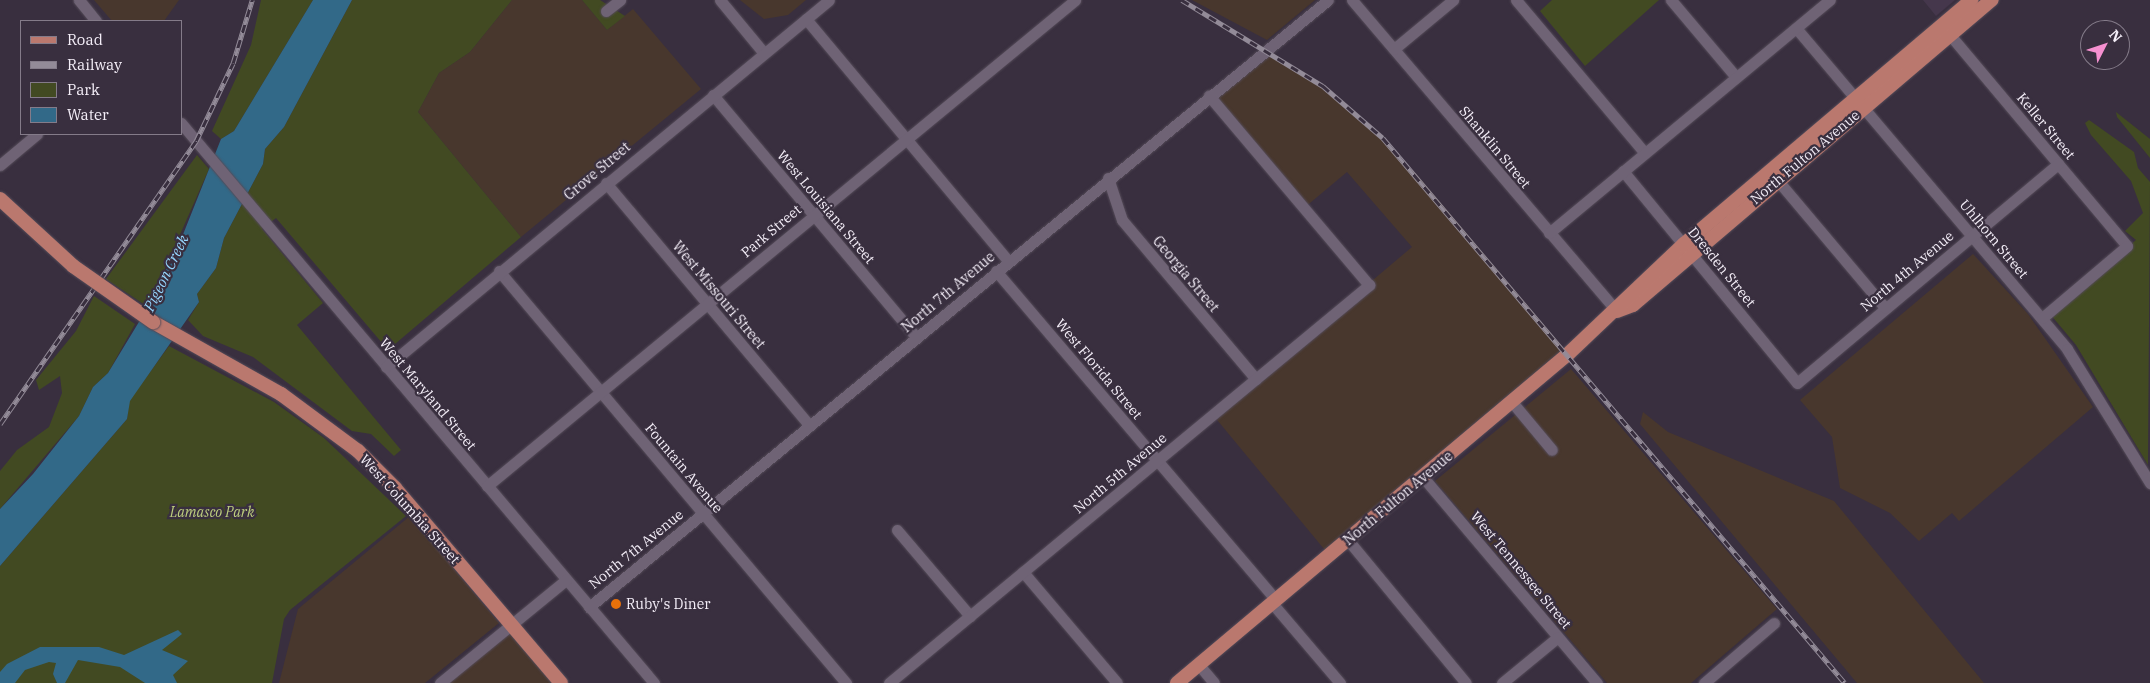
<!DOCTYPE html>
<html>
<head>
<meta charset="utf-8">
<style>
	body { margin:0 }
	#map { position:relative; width:2150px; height:683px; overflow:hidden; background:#392f3f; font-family:"IBM Plex Serif",serif }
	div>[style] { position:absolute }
	.built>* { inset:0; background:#45374c }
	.industrial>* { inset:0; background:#48372d }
	.green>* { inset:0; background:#424a22 }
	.water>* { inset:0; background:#326988 }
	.roads { filter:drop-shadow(0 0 1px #544b58) drop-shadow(0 0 1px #544b58) }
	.minor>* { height:11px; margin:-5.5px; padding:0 5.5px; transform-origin:5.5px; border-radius:5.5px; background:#6f6375 }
	.major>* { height:14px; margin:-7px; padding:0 7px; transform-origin:7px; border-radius:7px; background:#ba786e }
	.rail>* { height:4.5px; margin-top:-2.25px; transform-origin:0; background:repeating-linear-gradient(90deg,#392f3f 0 8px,#938b98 0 16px); box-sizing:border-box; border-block:1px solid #938b98 }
	.bridges { filter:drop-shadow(0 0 1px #544b58) drop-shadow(0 0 1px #544b58) }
	.major-bridge>* { height:14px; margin:-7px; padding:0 7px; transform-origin:7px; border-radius:7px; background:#ba786e }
	.dots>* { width:14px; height:14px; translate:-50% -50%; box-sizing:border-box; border:2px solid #392f3f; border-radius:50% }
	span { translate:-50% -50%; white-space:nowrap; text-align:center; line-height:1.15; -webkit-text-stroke:4.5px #392f3f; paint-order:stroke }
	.street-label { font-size:14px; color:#f4eef8 }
	.park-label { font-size:14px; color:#becf7e; font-style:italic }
	.poi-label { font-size:14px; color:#f4eef8 }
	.left { translate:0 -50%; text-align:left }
	.water-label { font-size:15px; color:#95d5fd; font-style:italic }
	.legend { position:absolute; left:20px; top:20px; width:162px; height:115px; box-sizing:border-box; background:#392f3f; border:1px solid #847b89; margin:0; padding:6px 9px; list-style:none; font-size:15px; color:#f4eef8 }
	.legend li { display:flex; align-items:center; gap:10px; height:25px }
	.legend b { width:25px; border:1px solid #847b89 }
	.north { position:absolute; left:2080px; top:20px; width:50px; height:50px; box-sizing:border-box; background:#392f3f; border:1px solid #847b89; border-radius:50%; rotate:49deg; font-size:14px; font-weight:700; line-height:20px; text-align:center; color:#f4eef8 }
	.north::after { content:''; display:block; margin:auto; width:18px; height:22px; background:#f690d0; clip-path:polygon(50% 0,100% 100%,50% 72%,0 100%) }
</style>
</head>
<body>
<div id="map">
	<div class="built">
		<i style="clip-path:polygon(1923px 0,1955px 0,1936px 16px)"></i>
	</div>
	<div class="industrial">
		<i style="clip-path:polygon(94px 0,179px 0,164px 21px,112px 21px)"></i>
		<i style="clip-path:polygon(512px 0,582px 0,607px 30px,633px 9px,701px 89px,521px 237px,418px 112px,439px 73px,470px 52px)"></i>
		<i style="clip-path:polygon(740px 0,806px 0,788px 15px,764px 19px)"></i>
		<i style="clip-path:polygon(1192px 0,1315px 0,1267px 40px)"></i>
		<i style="clip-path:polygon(1267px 49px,1345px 104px,1417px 175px,1568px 354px,1329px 555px,1213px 415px,1412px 247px,1347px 172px,1304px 208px,1209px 96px)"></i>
		<i style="clip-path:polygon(1973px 254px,2028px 314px,2093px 407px,1959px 521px,1952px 513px,1919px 541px,1890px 513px,1840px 488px,1832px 437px,1800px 400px)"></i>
		<i style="clip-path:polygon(1571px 369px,1777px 609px,1691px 683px,1607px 683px,1435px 481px)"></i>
		<i style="clip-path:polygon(1643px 412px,1668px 432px,1834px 501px,1984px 683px,1857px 683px,1640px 424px)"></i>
		<i style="clip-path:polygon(410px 516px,499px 623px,425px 683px,279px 683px,298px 609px)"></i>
		<i style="clip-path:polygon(512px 625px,561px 683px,443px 683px)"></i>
	</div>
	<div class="green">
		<i style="clip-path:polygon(261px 0,313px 0,234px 131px,221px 139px,212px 131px,251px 45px)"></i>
		<i style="clip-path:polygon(352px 0,512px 0,470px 52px,439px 73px,418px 112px,521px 237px,388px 350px,276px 218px,262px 229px,323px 303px,297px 325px,401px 450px,394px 456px,371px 434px,352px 431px,253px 357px,203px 336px,188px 320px,199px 302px,197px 294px,216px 268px,224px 238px,263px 164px,265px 149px,284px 127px)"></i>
		<i style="clip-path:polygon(582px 0,600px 0,625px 16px,607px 30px)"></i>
		<i style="clip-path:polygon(1552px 0,1659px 0,1585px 66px,1540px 11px)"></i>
		<i style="clip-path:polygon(2116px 112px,2150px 139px,2150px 158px,2117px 117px)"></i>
		<i style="clip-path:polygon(2089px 120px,2134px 152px,2138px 168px,2150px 182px,2148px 465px,2076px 345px,2050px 314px,2136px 240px,2125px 231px,2143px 213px,2131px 181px,2091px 135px,2085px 123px)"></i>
		<i style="clip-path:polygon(197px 155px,209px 169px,148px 307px,106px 279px)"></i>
		<i style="clip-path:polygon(94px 296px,135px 324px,108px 373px,93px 387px,79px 416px,0 509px,0 471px,17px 450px,49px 427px,62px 393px,60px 376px,39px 390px,36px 380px,76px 331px)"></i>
		<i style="clip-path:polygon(169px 346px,274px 402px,324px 438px,406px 516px,290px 610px,284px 619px,272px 683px,0 683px,0 566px,127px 419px,129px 401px)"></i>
	</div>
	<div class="water">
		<i style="clip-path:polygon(313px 0,352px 0,284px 127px,265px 149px,263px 164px,224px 238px,216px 268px,197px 294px,199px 302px,130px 401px,127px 419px,0 566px,0 509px,33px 474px,79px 416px,93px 387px,108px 373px,148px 307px,184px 232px,221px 139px,234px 131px)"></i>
		<i style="clip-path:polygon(178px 630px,182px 634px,162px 650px,188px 661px,173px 675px,177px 683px,145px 683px,120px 667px,78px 660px,65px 683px,57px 683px,53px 674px,56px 663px,49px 662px,25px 670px,15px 683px,0 683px,0 672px,7px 664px,40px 647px,99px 647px,124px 655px)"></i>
	</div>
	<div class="roads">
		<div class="minor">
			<i style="left:79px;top:0;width:27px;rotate:51deg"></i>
			<i style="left:720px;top:0;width:67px;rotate:50.4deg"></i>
			<i style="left:1352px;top:0;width:409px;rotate:49.6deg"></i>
			<i style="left:1516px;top:0;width:200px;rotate:49.9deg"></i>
			<i style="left:1671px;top:0;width:101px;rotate:49.8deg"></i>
			<i style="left:606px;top:11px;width:18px;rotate:-38deg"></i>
			<i style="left:806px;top:19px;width:315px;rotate:50.1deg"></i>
			<i style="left:1796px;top:28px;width:420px;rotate:49.8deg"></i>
			<i style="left:2067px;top:349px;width:158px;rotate:58.2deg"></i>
			<i style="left:1945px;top:29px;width:283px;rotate:50deg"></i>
			<i style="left:2127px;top:246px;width:111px;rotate:139.7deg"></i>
			<i style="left:1394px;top:49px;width:77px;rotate:-39.7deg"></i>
			<i style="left:713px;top:95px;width:317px;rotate:50deg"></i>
			<i style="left:181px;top:123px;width:733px;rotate:49.81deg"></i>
			<i style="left:0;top:165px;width:48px;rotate:-40deg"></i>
			<i style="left:1623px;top:171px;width:274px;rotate:50.6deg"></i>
			<i style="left:1797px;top:383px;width:341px;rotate:-40deg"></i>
			<i style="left:1774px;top:176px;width:172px;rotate:49.9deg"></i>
			<i style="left:1108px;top:178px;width:44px;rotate:71.6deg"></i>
			<i style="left:1122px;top:220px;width:208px;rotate:49.9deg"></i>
			<i style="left:606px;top:183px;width:317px;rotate:50deg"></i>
			<i style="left:1549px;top:233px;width:365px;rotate:-39.7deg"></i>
			<i style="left:499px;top:271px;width:539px;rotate:49.89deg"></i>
			<i style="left:996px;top:271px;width:432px;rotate:49.6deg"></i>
			<i style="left:386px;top:367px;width:575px;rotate:-39.64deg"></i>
			<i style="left:1512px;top:402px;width:62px;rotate:50.2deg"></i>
			<i style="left:1422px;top:476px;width:271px;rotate:49.8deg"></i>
			<i style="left:487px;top:486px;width:763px;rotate:-39.57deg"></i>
			<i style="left:897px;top:530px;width:113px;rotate:49.7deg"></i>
			<i style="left:1348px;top:540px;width:185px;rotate:50.5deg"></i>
			<i style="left:1023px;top:572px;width:145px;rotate:49.7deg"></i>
			<i style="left:1272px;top:603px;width:105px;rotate:49.6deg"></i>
			<i style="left:589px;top:607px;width:956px;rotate:-39.4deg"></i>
			<i style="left:1199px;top:665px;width:23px;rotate:50deg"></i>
			<i style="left:440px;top:683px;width:163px;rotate:-39.3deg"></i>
			<i style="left:889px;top:683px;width:624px;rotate:-39.66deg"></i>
			<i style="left:1369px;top:285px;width:248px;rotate:-130.2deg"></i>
			<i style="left:1502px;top:683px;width:72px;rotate:-39.4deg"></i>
			<i style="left:1704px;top:683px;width:92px;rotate:-40.6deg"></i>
		</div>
		<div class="major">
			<i style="left:1617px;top:311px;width:17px;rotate:-21deg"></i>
			<i style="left:1633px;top:305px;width:471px;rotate:-40.4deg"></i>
			<i style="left:153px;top:322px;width:147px;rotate:29.4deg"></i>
			<i style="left:281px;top:394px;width:96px;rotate:36.5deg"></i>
			<i style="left:358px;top:451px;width:52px;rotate:45deg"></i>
			<i style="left:395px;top:488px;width:256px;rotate:49.6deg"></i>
			<i style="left:1177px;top:683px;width:511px;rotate:-40.08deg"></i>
			<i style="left:1568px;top:354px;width:160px;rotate:-43.5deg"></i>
			<i style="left:1684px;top:244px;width:377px;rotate:-40.3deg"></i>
		</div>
	</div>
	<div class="rail">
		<i style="left:1182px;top:0;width:165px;rotate:31.4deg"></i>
		<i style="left:1323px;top:86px;width:79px;rotate:40.9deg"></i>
		<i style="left:1383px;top:138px;width:714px;rotate:49.71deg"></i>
		<i style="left:0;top:424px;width:344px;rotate:-55.3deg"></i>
		<i style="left:196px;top:141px;width:86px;rotate:-64.6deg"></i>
		<i style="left:233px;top:63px;width:66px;rotate:-73.2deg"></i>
	</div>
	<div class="bridges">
		<div class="major-bridge">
			<i style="left:0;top:199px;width:99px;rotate:42.5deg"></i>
			<i style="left:73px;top:266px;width:98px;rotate:35deg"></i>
		</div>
	</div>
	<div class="dots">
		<i style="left:616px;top:604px;background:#e8710a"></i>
	</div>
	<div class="street-label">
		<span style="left:2046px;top:126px;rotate:50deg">Keller Street</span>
		<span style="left:1495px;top:147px;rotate:50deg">Shanklin Street</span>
		<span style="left:1805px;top:157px;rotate:-40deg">North Fulton Avenue</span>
		<span style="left:597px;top:171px;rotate:-40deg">Grove Street</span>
		<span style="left:826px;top:207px;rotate:50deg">West Louisiana Street</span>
		<span style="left:771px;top:231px;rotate:-40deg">Park Street</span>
		<span style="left:1994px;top:239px;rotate:50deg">Uhlhorn Street</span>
		<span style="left:1722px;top:267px;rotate:51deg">Dresden Street</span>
		<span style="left:1907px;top:271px;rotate:-40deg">North 4th Avenue</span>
		<span style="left:1186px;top:274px;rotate:50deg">Georgia Street</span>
		<span style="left:948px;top:292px;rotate:-40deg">North 7th Avenue</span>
		<span style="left:719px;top:295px;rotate:50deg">West Missouri Street</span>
		<span style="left:1099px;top:369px;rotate:50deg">West Florida Street</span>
		<span style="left:428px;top:394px;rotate:50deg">West Maryland Street</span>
		<span style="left:684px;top:468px;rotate:50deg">Fountain Avenue</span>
		<span style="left:1120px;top:473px;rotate:-40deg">North 5th Avenue</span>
		<span style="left:1398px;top:498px;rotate:-40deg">North Fulton Avenue</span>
		<span style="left:410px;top:509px;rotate:48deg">West Columbia Street</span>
		<span style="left:636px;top:549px;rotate:-39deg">North 7th Avenue</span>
		<span style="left:1521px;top:570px;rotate:50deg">West Tennessee Street</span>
	</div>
	<div class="park-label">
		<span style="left:212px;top:512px">Lamasco Park</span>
	</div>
	<div class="poi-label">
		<span class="left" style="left:626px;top:604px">Ruby's Diner</span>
	</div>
	<div class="water-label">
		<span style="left:166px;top:273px;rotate:-64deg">Pigeon Creek</span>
	</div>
	<ul class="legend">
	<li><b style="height:6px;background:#ba786e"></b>Road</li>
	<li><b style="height:6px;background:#938b98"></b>Railway</li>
	<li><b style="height:14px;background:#424a22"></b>Park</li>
	<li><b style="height:14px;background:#326988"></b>Water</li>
	</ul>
	<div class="north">N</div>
</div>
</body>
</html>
